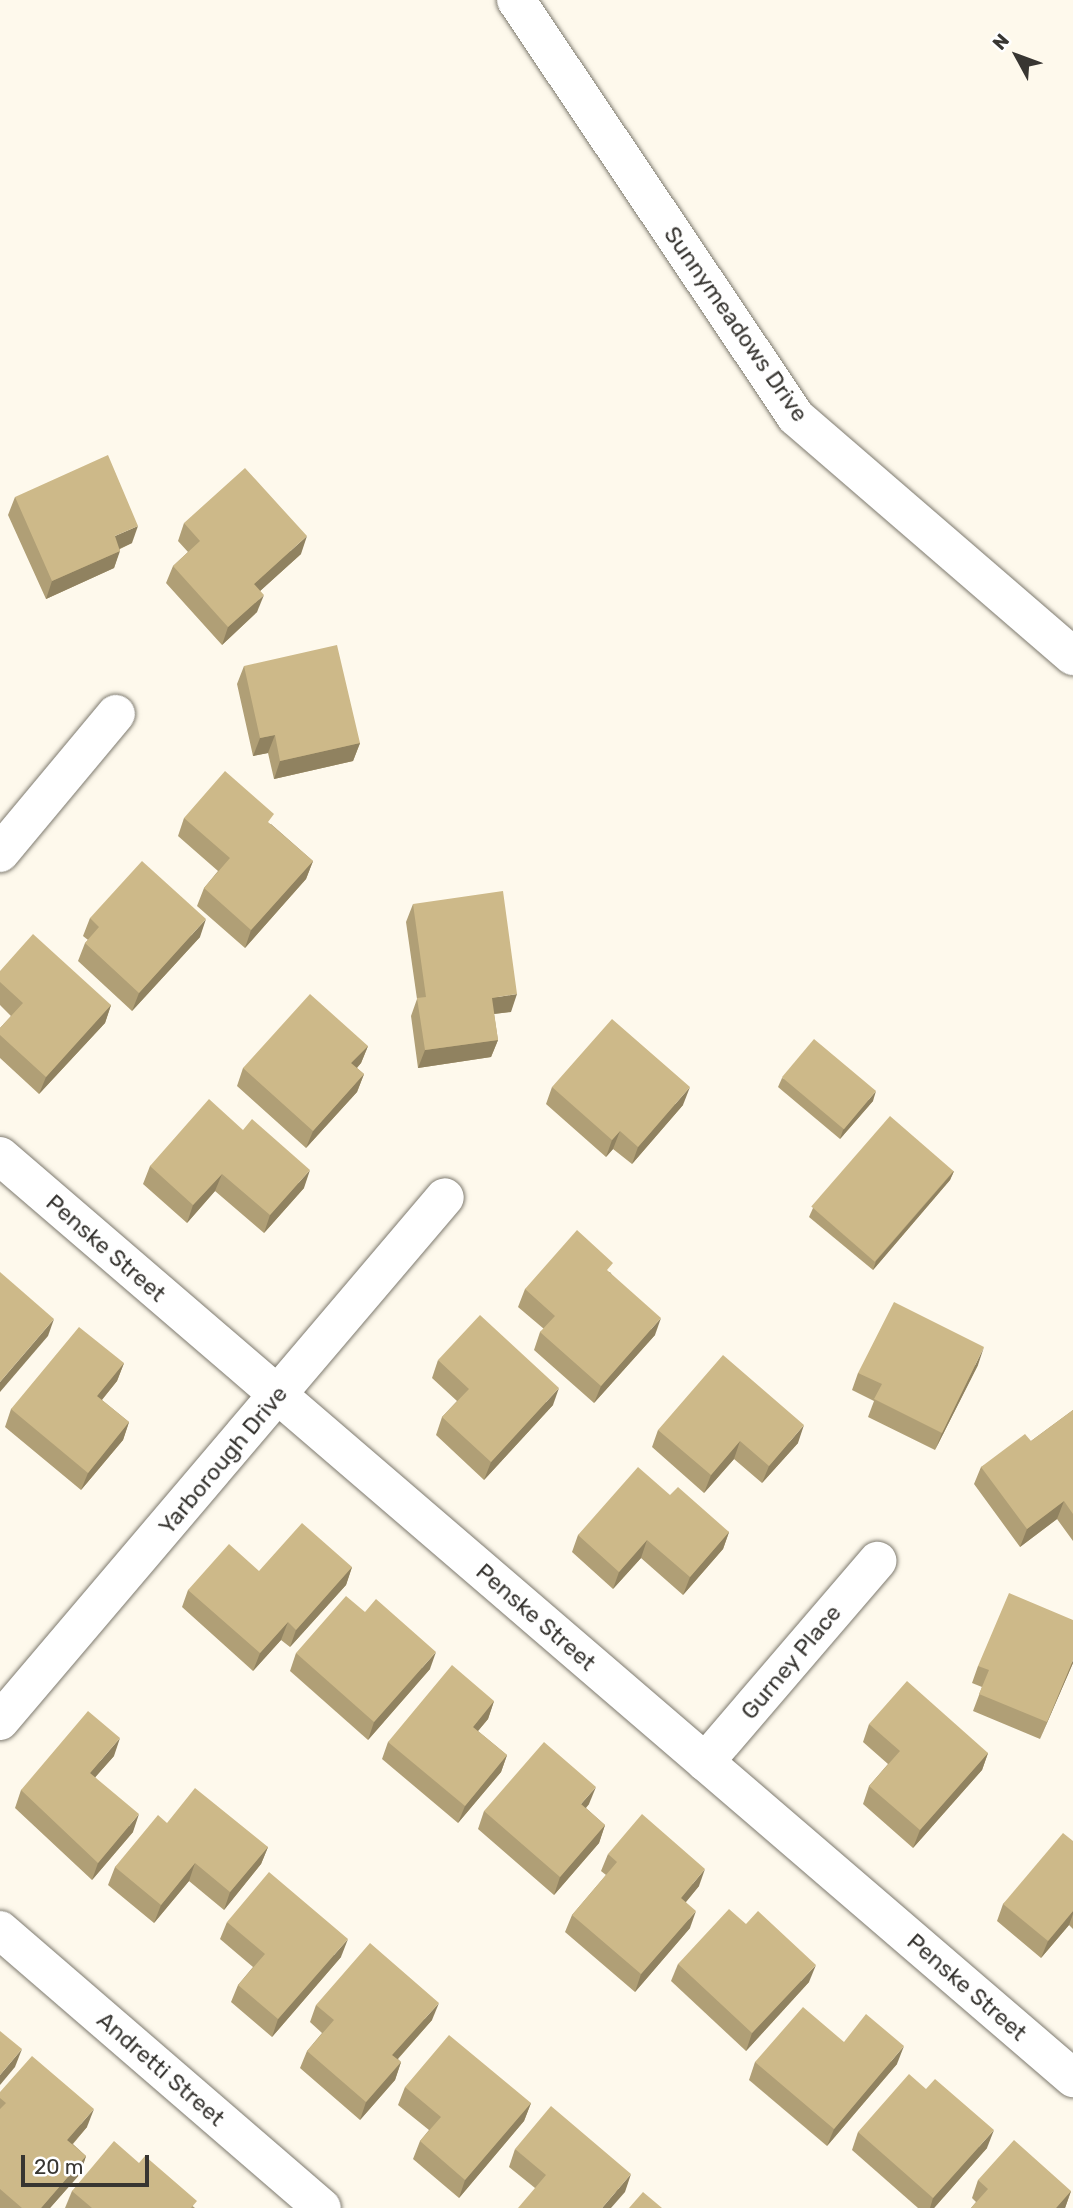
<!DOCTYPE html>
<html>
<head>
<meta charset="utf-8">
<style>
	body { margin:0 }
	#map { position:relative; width:1073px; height:2208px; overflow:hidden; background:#fef9ec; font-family:Rubik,sans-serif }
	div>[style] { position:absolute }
	.roads { filter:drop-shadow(0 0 2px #7e7a6f) drop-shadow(0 0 2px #7e7a6f) }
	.street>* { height:38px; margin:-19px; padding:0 19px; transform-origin:19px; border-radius:19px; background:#fff }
	.wall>* { inset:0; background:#b09f76 }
	.shaded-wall>* { inset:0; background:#908260 }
	.building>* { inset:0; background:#cdb989; transform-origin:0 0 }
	span { translate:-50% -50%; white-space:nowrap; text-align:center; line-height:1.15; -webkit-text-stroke:5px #fff; paint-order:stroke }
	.street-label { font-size:23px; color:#383632 }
	.north { position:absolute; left:982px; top:21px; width:70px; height:70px; -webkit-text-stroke:5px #fff; paint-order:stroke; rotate:311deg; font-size:19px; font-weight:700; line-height:28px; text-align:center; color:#383632 }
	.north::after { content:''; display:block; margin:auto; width:24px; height:32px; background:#383632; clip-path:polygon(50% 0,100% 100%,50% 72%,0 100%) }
	.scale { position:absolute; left:21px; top:2155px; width:128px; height:32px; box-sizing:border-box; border:4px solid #383632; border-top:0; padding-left:9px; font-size:21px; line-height:24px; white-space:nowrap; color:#383632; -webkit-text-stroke:5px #fff; paint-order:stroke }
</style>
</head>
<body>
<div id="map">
	<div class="roads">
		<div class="street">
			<i style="left:516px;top:0;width:502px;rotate:56.12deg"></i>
			<i style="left:796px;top:417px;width:366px;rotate:40.8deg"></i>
			<i style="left:0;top:853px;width:181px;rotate:-50.2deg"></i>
			<i style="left:0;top:1156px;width:1415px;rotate:40.67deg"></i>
			<i style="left:0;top:1721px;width:687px;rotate:-49.66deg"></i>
			<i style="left:705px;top:1762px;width:265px;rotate:-49.4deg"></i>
			<i style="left:0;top:1930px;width:425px;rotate:40.8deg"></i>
		</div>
	</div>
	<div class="wall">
		<i style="clip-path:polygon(15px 497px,132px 543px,120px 549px,114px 568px,46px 599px,8px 515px)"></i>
		<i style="clip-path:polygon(184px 523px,301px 554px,260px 591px,257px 612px,222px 645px,166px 583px,173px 566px,188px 552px,178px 541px)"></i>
		<i style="clip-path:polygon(244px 666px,360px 743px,353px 761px,274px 779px,268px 753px,253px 756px,237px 684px)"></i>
		<i style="clip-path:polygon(184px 818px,271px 824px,313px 861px,306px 879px,245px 948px,197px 906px,204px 888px,218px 871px,178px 836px)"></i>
		<i style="clip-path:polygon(413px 904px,511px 1012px,494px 1014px,498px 1040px,491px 1057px,418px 1068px,411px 1016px,417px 999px,406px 922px)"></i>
		<i style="clip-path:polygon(90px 918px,200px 937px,132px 1011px,78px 961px,85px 943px,88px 940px,83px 936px)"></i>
		<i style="clip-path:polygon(0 971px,111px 1005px,105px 1023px,39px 1094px,0 1058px,0 1028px,11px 1016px,0 1005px)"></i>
		<i style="clip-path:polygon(368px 1046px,361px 1063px,357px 1068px,364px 1074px,357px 1092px,306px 1148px,237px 1086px,243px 1068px)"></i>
		<i style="clip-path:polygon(782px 1078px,873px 1101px,840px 1139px,778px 1087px)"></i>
		<i style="clip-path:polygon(552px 1087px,683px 1105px,632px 1164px,613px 1149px,606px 1157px,546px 1104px)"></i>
		<i style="clip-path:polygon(243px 1130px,304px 1188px,264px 1233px,215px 1191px,187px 1223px,143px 1184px,150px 1166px)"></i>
		<i style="clip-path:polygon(954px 1171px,950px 1180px,873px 1270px,809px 1217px,813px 1208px)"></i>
		<i style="clip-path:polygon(610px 1272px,655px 1335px,594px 1403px,534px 1350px,540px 1332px,544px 1329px,518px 1307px,525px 1289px)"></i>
		<i style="clip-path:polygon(438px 1360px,553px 1405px,484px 1480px,436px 1435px,442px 1417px,457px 1401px,432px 1378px)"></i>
		<i style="clip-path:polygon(124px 1363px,117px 1381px,102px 1400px,129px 1422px,123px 1440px,81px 1490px,5px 1427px,11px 1409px)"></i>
		<i style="clip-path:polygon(978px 1365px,935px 1450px,868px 1417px,874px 1401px,852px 1390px,858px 1373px)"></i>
		<i style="clip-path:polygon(1073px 1410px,1073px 1541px,1057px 1519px,1020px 1547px,974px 1484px,981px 1467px,1031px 1441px)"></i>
		<i style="clip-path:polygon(658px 1430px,798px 1443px,762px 1483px,734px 1459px,704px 1493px,652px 1447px)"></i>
		<i style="clip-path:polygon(670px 1495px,729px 1532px,723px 1549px,683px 1595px,641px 1558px,613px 1589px,572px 1552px,578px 1535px)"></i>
		<i style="clip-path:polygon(352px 1567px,346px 1585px,290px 1647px,281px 1640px,253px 1671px,182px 1607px,188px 1590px,259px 1571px)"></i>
		<i style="clip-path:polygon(296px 1653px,430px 1669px,368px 1740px,290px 1671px)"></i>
		<i style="clip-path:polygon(1073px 1663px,1040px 1739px,973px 1711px,982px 1687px,972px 1683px,978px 1666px)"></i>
		<i style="clip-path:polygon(494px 1701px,488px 1719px,478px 1731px,507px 1755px,501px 1772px,458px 1823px,382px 1759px,388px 1742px)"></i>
		<i style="clip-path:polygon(869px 1724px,988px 1753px,982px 1770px,913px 1848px,863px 1804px,869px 1786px,888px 1764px,863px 1742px)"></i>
		<i style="clip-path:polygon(114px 1756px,95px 1777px,133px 1832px,92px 1880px,15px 1808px,21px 1790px)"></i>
		<i style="clip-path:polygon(589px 1804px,586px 1808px,605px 1825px,599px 1843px,554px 1895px,478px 1829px,484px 1811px)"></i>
		<i style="clip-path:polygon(167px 1823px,268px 1847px,261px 1864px,224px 1910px,189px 1881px,154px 1923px,108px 1885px,115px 1867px)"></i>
		<i style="clip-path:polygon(1073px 1841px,1073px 1929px,1069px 1925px,1041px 1958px,997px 1921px,1003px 1904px)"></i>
		<i style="clip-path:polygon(608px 1854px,699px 1886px,686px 1902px,690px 1928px,635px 1992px,565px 1932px,572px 1915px,606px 1875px,601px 1871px)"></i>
		<i style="clip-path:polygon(227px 1922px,341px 1957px,272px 2037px,231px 2002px,238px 1985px,253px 1967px,220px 1939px)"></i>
		<i style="clip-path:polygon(678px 1964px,809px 1982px,746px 2051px,671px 1981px)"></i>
		<i style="clip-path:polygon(316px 2005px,432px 2020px,398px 2059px,401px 2062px,395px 2080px,360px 2120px,300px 2068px,307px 2051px,322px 2033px,310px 2022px)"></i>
		<i style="clip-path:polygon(844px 2042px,897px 2064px,827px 2146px,749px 2080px,755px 2062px)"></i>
		<i style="clip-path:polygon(405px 2087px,531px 2103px,524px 2121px,459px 2198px,413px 2159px,420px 2141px,429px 2130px,398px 2105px)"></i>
		<i style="clip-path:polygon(0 2092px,87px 2127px,73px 2144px,86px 2156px,80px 2174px,50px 2208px,0 2208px)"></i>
		<i style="clip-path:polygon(858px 2132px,987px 2148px,934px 2208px,918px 2208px,852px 2150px)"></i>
		<i style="clip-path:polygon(515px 2149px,625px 2192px,535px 2188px,509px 2167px)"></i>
		<i style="clip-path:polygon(139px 2163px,195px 2208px,65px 2208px,72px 2191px)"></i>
		<i style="clip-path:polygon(978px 2180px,1071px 2191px,1065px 2208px,971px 2208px,976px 2202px,972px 2198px)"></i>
	</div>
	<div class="shaded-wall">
		<i style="clip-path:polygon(138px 526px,132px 543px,108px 554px,115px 536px)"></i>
		<i style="clip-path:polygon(307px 536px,301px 554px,248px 602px,254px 584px)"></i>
		<i style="clip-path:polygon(120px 551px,114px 568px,46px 599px,52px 581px)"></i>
		<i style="clip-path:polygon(264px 595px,257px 612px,222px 645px,228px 627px)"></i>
		<i style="clip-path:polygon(275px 735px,268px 753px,253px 756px,260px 738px)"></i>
		<i style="clip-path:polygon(360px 743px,353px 761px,274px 779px,280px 761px)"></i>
		<i style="clip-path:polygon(313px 861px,306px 879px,245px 948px,251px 930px)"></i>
		<i style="clip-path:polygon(206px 919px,200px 937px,132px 1011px,139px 993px)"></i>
		<i style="clip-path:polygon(517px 994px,511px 1012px,485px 1015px,492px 998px)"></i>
		<i style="clip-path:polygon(111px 1005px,105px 1023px,39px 1094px,46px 1077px)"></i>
		<i style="clip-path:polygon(498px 1040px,491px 1057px,418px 1068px,425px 1050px)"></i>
		<i style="clip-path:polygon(368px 1046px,361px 1063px,345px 1081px,351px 1063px)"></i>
		<i style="clip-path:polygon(364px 1074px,357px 1092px,306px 1148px,313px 1131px)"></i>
		<i style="clip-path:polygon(690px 1087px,683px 1105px,632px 1164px,638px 1147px)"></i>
		<i style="clip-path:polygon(876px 1091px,873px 1101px,840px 1139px,843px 1130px)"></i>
		<i style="clip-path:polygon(620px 1131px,613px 1149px,606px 1157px,612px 1140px)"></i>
		<i style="clip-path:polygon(310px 1170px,304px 1188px,264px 1233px,270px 1215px)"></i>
		<i style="clip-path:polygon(954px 1171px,950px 1180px,873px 1270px,876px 1261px)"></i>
		<i style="clip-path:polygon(222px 1174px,215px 1191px,187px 1223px,193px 1205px)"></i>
		<i style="clip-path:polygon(661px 1318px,655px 1335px,594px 1403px,601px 1386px)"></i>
		<i style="clip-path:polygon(54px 1319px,48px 1336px,0 1392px,0 1382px)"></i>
		<i style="clip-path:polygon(984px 1347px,978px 1365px,935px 1450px,942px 1433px)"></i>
		<i style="clip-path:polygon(124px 1363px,117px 1381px,91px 1413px,97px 1396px)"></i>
		<i style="clip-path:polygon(559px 1388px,553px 1405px,484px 1480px,491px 1462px)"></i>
		<i style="clip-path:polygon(129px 1422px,123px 1440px,81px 1490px,88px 1473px)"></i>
		<i style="clip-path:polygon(804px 1425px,798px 1443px,762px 1483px,769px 1466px)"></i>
		<i style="clip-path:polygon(740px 1441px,734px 1459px,704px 1493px,711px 1475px)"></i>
		<i style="clip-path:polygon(1064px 1501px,1057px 1519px,1020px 1547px,1027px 1529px)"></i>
		<i style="clip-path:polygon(729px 1532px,723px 1549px,683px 1595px,690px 1577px)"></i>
		<i style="clip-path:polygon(647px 1540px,641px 1558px,613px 1589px,619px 1572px)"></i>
		<i style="clip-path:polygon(352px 1567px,346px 1585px,290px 1647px,296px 1630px)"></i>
		<i style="clip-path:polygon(288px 1622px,281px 1640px,253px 1671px,260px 1653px)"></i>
		<i style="clip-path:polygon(436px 1652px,430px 1669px,368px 1740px,374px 1722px)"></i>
		<i style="clip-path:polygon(1073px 1660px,1073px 1663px,1040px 1739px,1047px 1722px)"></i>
		<i style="clip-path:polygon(494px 1701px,488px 1719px,467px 1744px,473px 1727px)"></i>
		<i style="clip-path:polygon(120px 1738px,114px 1756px,84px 1790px,90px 1773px)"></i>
		<i style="clip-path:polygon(988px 1753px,982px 1770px,913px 1848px,920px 1830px)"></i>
		<i style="clip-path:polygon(507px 1755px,501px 1772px,458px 1823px,465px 1806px)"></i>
		<i style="clip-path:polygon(596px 1787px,589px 1804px,574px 1821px,581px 1804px)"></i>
		<i style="clip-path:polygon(139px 1814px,133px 1832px,92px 1880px,98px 1863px)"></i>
		<i style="clip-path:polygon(605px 1825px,599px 1843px,554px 1895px,560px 1877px)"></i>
		<i style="clip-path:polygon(268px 1847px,261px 1864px,224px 1910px,230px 1892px)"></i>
		<i style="clip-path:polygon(195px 1863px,189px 1881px,154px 1923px,161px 1905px)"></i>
		<i style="clip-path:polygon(705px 1869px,699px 1886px,675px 1915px,681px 1898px)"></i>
		<i style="clip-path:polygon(696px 1911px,690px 1928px,635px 1992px,641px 1974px)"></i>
		<i style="clip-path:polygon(1073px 1911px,1073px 1914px,1069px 1925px,1041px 1958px,1048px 1941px)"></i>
		<i style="clip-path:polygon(348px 1939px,341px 1957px,272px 2037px,278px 2019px)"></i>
		<i style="clip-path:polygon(816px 1965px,809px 1982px,746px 2051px,752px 2033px)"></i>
		<i style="clip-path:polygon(439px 2003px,432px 2020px,386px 2072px,392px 2055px)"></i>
		<i style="clip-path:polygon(904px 2046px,897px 2064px,827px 2146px,834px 2129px)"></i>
		<i style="clip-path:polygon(22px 2049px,15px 2067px,0 2085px,0 2075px)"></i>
		<i style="clip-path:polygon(401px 2062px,395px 2080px,360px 2120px,366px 2102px)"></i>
		<i style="clip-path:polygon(531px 2103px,524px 2121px,459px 2198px,465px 2180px)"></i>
		<i style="clip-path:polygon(94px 2109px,87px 2127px,61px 2157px,67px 2140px)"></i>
		<i style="clip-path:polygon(994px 2130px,987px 2148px,934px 2208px,930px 2208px,933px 2198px)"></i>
		<i style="clip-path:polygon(86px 2156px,80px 2174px,50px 2208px,41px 2208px)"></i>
		<i style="clip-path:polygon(631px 2174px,625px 2192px,611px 2208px,602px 2208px)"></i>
		<i style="clip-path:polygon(1071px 2191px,1065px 2208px,1056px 2208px)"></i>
	</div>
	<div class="building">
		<i style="clip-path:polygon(108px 455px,138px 526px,115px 536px,120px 551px,52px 581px,15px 497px)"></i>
		<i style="clip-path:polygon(245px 468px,307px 536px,254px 584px,264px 595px,228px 627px,173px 566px,200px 541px,184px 523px)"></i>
		<i style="clip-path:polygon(337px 645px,360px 743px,280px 761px,275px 735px,260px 738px,244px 666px)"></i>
		<i style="clip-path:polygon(225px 771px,274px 814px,268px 822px,313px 861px,251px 930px,204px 888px,230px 858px,184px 818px)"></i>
		<i style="clip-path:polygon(142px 861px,206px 919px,139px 993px,85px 943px,99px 927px,90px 918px)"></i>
		<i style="clip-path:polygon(503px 891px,517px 994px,492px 998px,498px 1040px,425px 1050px,417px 998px,426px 997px,413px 904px)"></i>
		<i style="clip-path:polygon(33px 934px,111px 1005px,46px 1077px,0 1035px,0 1028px,23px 1003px,0 982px,0 971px)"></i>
		<i style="clip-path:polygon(310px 994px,368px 1046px,351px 1063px,364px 1074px,313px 1131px,243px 1068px)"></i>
		<i style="clip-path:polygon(612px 1019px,690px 1087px,638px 1147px,620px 1131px,612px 1140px,552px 1087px)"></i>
		<i style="left:814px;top:1039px;width:81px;height:50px;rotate:40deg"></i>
		<i style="clip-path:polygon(209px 1099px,243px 1130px,252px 1119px,310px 1170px,270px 1215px,222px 1174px,193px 1205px,150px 1166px)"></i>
		<i style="left:890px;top:1116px;width:84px;height:120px;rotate:41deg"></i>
		<i style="clip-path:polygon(577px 1230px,613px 1263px,607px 1270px,661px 1318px,601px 1386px,540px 1332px,555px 1316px,525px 1289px)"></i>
		<i style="clip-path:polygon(0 1272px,54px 1319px,0 1382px)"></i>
		<i style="clip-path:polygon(894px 1302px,984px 1347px,942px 1433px,874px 1399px,882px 1384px,858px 1373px)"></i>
		<i style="clip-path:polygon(480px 1315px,559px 1388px,491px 1462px,442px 1417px,469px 1389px,438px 1360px)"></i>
		<i style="clip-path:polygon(79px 1327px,124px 1363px,97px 1396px,129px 1422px,88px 1473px,11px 1409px)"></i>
		<i style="clip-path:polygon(723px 1355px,804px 1425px,769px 1466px,740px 1441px,711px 1475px,658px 1430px)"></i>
		<i style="clip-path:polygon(1073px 1410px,1073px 1514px,1064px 1501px,1027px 1529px,981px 1467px,1025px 1434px,1031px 1441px)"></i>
		<i style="clip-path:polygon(638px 1467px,670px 1495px,678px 1487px,729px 1532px,690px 1577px,647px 1540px,619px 1572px,578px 1535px)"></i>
		<i style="clip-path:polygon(302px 1523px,352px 1567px,296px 1630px,288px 1622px,260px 1653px,188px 1590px,229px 1544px,259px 1571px)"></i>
		<i style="clip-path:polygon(1009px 1593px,1073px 1620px,1073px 1660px,1047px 1722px,979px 1694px,989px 1670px,978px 1666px)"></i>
		<i style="clip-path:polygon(346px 1596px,365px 1612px,376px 1599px,436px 1652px,374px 1722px,296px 1653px)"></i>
		<i style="clip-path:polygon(452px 1665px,494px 1701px,473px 1727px,507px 1755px,465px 1806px,388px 1742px)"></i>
		<i style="clip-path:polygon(907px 1681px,988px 1753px,920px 1830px,869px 1786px,900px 1751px,869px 1724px)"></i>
		<i style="clip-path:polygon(88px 1711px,120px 1738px,90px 1773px,139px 1814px,98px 1863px,21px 1790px)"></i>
		<i style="clip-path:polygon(544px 1742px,596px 1787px,581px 1804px,605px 1825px,560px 1877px,484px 1811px)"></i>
		<i style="clip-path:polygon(195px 1788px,268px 1847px,230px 1892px,195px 1863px,161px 1905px,115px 1867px,158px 1815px,167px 1823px)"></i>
		<i style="clip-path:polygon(642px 1814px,705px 1869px,681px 1898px,696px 1911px,641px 1974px,572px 1915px,617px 1862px,608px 1854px)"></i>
		<i style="clip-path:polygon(1063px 1833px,1073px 1841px,1073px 1911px,1048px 1941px,1003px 1904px)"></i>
		<i style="clip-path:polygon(269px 1872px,348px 1939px,278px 2019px,238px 1985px,265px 1954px,227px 1922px)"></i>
		<i style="clip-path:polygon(729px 1909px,746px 1924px,758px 1911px,816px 1965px,752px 2033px,678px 1964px)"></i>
		<i style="clip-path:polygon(370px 1943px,439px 2003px,392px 2055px,401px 2062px,366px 2102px,307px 2051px,334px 2020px,316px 2005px)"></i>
		<i style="clip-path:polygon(803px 2007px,844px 2042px,866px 2014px,904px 2046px,834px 2129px,755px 2062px)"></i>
		<i style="clip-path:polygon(0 2031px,22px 2049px,0 2075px)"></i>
		<i style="clip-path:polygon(449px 2035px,531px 2103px,465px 2180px,420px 2141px,441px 2117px,405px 2087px)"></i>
		<i style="clip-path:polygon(32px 2056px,94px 2109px,67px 2140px,86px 2156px,41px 2208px,22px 2208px,0 2189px,0 2109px,6px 2103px,0 2098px,0 2092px)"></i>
		<i style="clip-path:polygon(909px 2074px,926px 2089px,935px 2079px,994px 2130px,933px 2198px,858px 2132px)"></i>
		<i style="clip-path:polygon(551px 2106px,631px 2174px,602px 2208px,518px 2208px,546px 2175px,515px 2149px)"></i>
		<i style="clip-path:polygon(1014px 2140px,1071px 2191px,1056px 2208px,971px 2208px,988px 2189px,978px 2180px)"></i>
		<i style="clip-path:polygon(114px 2141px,139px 2163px,145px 2156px,197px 2201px,191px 2208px,92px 2208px,72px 2191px)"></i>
		<i style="clip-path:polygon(643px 2192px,662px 2208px,629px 2208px)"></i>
	</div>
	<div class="street-label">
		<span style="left:736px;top:324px;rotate:55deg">Sunnymeadows Drive</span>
		<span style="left:106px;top:1248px;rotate:41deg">Penske Street</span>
		<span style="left:223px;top:1460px;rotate:-50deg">Yarborough Drive</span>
		<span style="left:536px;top:1617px;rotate:41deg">Penske Street</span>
		<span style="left:791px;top:1662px;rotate:-50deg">Gurney Place</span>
		<span style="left:967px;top:1987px;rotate:41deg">Penske Street</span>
		<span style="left:161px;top:2069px;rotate:41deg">Andretti Street</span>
	</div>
	<div class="north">N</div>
	<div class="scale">20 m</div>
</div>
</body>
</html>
